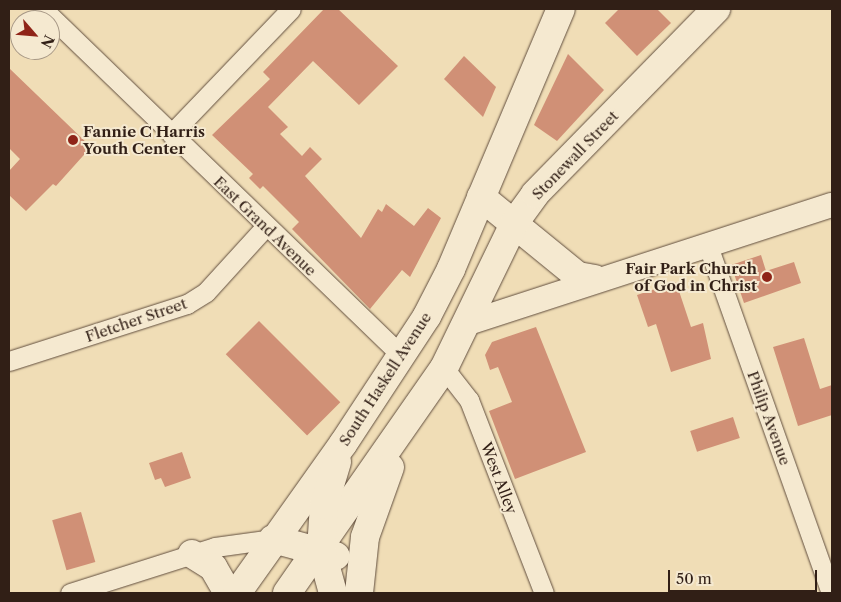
<!DOCTYPE html>
<html>
<head>
<meta charset="utf-8">
<style>
	body { margin:0 }
	#map { position:relative; width:841px; height:602px; overflow:hidden; background:#f0ddb6; font-family:"Libre Caslon Text",serif }
	div>[style] { position:absolute }
	.building>* { inset:0; background:#d09076; transform-origin:0 0 }
	.roads { filter:drop-shadow(0 0 1px #614e3e) drop-shadow(0 0 1px #614e3e) }
	.minor>* { height:19px; margin:-9.5px; padding:0 9.5px; transform-origin:9.5px; border-radius:9.5px; background:#f5e9d0 }
	.tertiary>* { height:24px; margin:-12px; padding:0 12px; transform-origin:12px; border-radius:12px; background:#f5e9d0 }
	.secondary>* { height:28px; margin:-14px; padding:0 14px; transform-origin:14px; border-radius:14px; background:#f5e9d0 }
	.dots>* { width:14px; height:14px; translate:-50% -50%; box-sizing:border-box; border:2px solid #f5e9d0; border-radius:50% }
	span { translate:-50% -50%; white-space:nowrap; text-align:center; line-height:1.15; -webkit-text-stroke:4px #f5e9d0; paint-order:stroke }
	.poi-label { font-size:15px; color:#311f16; font-weight:700 }
	.left { translate:0 -50%; text-align:left }
	.right { translate:-100% -50%; text-align:right }
	.street-label { font-size:15px; color:#311f16 }
	.frame { position:absolute; inset:0; border:10px solid #311f16; pointer-events:none }
	.north { position:absolute; left:10px; top:10px; width:50px; height:50px; box-sizing:border-box; background:#f5e9d0; border:1px solid #a79886; border-radius:50%; rotate:117deg; font-size:14px; font-weight:700; line-height:20px; text-align:center; color:#311f16 }
	.north::after { content:''; display:block; margin:auto; width:18px; height:22px; background:#8f2418; clip-path:polygon(50% 0,100% 100%,50% 72%,0 100%) }
	.scale { position:absolute; left:668px; top:570px; width:149px; height:22px; box-sizing:border-box; border:2px solid #311f16; border-top:0; padding-left:6px; font-size:15px; line-height:18px; white-space:nowrap; color:#311f16; -webkit-text-stroke:4px #f5e9d0; paint-order:stroke }
</style>
</head>
<body>
<div id="map">
	<div class="building">
		<i style="clip-path:polygon(324px 9px,338px 9px,398px 66px,359px 105px,313px 61px,268px 107px,288px 127px,280px 134px,302px 156px,310px 147px,322px 159px,305px 176px,361px 238px,378px 209px,382px 212px,386px 204px,414px 226px,428px 208px,441px 218px,410px 277px,402px 270px,370px 309px,292px 229px,299px 222px,263px 186px,260px 189px,249px 178px,253px 174px,212px 135px,270px 79px,263px 72px)"></i>
		<i style="clip-path:polygon(619px 9px,657px 9px,671px 23px,637px 56px,605px 23px)"></i>
		<i style="clip-path:polygon(568px 54px,604px 90px,557px 141px,534px 125px)"></i>
		<i style="clip-path:polygon(464px 56px,496px 87px,483px 117px,444px 79px)"></i>
		<i style="clip-path:polygon(9px 68px,91px 147px,56px 186px,53px 184px,26px 211px,9px 195px,9px 171px,20px 159px,9px 148px)"></i>
		<i style="clip-path:polygon(761px 255px,766px 271px,794px 262px,801px 283px,744px 303px,731px 265px)"></i>
		<i style="clip-path:polygon(676px 282px,691px 327px,703px 323px,711px 359px,671px 372px,656px 324px,648px 327px,637px 295px)"></i>
		<i style="left:259px;top:321px;width:115px;height:47px;rotate:45deg"></i>
		<i style="clip-path:polygon(536px 327px,586px 452px,515px 479px,489px 411px,512px 402px,498px 367px,490px 370px,485px 355px,492px 342px)"></i>
		<i style="clip-path:polygon(804px 338px,820px 389px,832px 385px,832px 415px,798px 426px,773px 347px)"></i>
		<i style="left:733px;top:417px;width:22px;height:45px;rotate:72deg"></i>
		<i style="clip-path:polygon(182px 452px,191px 478px,165px 487px,161px 478px,155px 480px,149px 463px)"></i>
		<i style="left:81px;top:512px;width:52px;height:30px;rotate:74deg"></i>
	</div>
	<div class="roads">
		<div class="minor">
			<i style="left:43px;top:9px;width:501px;rotate:44.03deg"></i>
			<i style="left:171px;top:134px;width:173px;rotate:-46.2deg"></i>
			<i style="left:707px;top:243px;width:371px;rotate:70.5deg"></i>
			<i style="left:9px;top:361px;width:187px;rotate:-17.8deg"></i>
			<i style="left:187px;top:304px;width:22px;rotate:-32deg"></i>
			<i style="left:206px;top:292px;width:89px;rotate:-47.7deg"></i>
			<i style="left:444px;top:368px;width:41px;rotate:52deg"></i>
			<i style="left:469px;top:400px;width:207px;rotate:68.8deg"></i>
			<i style="left:70px;top:593px;width:152px;rotate:-17.6deg"></i>
			<i style="left:215px;top:547px;width:59px;rotate:-7.9deg"></i>
		</div>
		<div class="tertiary">
			<i style="left:465px;top:324px;width:386px;rotate:-18deg"></i>
		</div>
		<div class="secondary">
			<i style="left:481px;top:197px;width:125px;rotate:39.2deg"></i>
			<i style="left:578px;top:276px;width:17px;rotate:10deg"></i>
			<i style="left:273px;top:539px;width:65px;rotate:15.1deg"></i>
			<i style="left:192px;top:554px;width:25px;rotate:32deg"></i>
			<i style="left:213px;top:567px;width:30px;rotate:60deg"></i>
			<i style="left:237px;top:593px;width:183px;rotate:-54.6deg"></i>
			<i style="left:343px;top:444px;width:153px;rotate:-56.7deg"></i>
			<i style="left:427px;top:316px;width:53px;rotate:-62.9deg"></i>
			<i style="left:451px;top:269px;width:282px;rotate:-67.1deg"></i>
			<i style="left:287px;top:593px;width:274px;rotate:-55.1deg"></i>
			<i style="left:444px;top:368px;width:162px;rotate:-64.1deg"></i>
			<i style="left:515px;top:222px;width:34px;rotate:-54deg"></i>
			<i style="left:535px;top:194px;width:259px;rotate:-45.6deg"></i>
			<i style="left:333px;top:593px;width:46px;rotate:-105.3deg"></i>
			<i style="left:321px;top:549px;width:44px;rotate:-86.1deg"></i>
			<i style="left:324px;top:505px;width:45px;rotate:-73.2deg"></i>
			<i style="left:359px;top:593px;width:56px;rotate:-83.9deg"></i>
			<i style="left:365px;top:537px;width:74px;rotate:-70.3deg"></i>
		</div>
	</div>
	<div class="dots">
		<i style="left:73px;top:140px;background:#8f2418"></i>
		<i style="left:767px;top:277px;background:#8f2418"></i>
	</div>
	<div class="poi-label">
		<span class="left" style="left:83px;top:140px">Fannie C Harris<br>Youth Center</span>
		<span class="right" style="left:757px;top:277px">Fair Park Church<br>of God in Christ</span>
	</div>
	<div class="street-label">
		<span style="left:575px;top:155px;rotate:-46deg">Stonewall Street</span>
		<span style="left:265px;top:226px;rotate:44deg">East Grand Avenue</span>
		<span style="left:136px;top:320px;rotate:-19deg">Fletcher Street</span>
		<span style="left:385px;top:379px;rotate:-57deg">South Haskell Avenue</span>
		<span style="left:769px;top:418px;rotate:70deg">Philip Avenue</span>
		<span style="left:499px;top:478px;rotate:69deg">West Alley</span>
	</div>
	<div class="frame"></div>
	<div class="north">N</div>
	<div class="scale">50 m</div>
</div>
</body>
</html>
